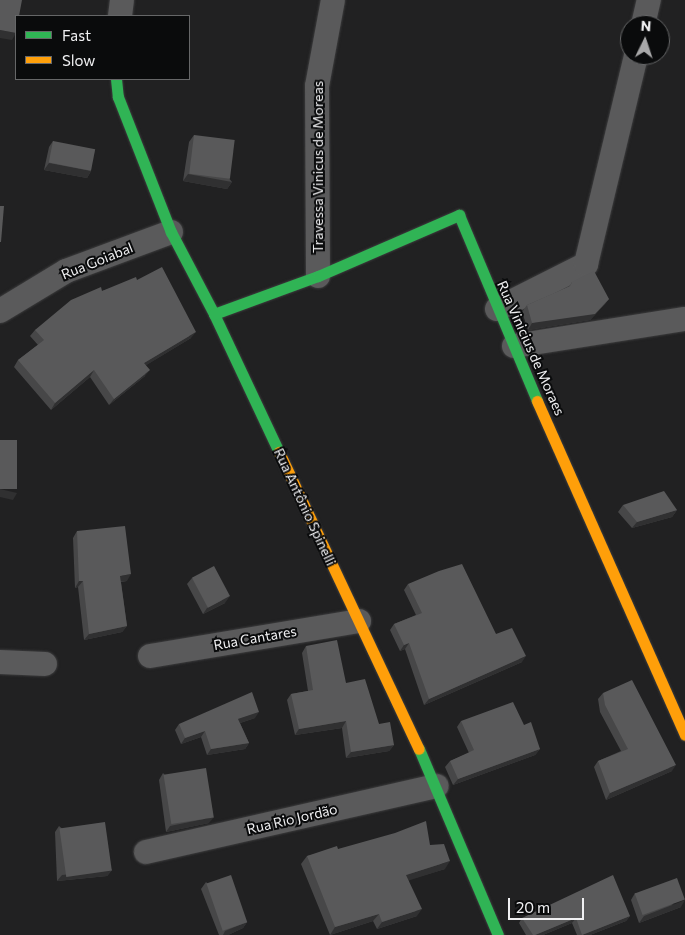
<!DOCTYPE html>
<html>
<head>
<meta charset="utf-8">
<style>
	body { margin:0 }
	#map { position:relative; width:685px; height:935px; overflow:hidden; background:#212122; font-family:Commissioner,sans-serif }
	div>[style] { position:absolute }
	.roads { filter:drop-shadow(0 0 1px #3c3c3d) drop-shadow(0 0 1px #3c3c3d) }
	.street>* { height:24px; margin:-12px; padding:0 12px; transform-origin:12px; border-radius:12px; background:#5a5a5b }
	.fast>* { height:11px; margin:-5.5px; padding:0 5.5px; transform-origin:5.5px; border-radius:5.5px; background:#30b455 }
	.slow>* { height:11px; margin:-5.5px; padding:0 5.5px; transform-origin:5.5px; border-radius:5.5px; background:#ff9f0a }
	.wall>* { inset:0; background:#474748 }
	.shaded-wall>* { inset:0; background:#303031 }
	.building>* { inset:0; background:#59595a; transform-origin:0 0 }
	span { translate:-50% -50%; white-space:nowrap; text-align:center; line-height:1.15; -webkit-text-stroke:4px #0a0b0c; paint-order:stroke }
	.street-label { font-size:14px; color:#f0f0f2 }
	.legend { position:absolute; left:15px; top:15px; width:175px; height:65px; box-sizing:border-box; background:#0a0b0c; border:1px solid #666768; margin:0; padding:6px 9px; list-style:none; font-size:15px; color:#f0f0f2 }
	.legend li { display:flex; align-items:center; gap:10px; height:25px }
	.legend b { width:25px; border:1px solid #666768 }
	.north { position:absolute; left:620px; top:15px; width:50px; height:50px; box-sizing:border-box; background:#0a0b0c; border:1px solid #666768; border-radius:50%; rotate:4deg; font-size:14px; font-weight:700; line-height:20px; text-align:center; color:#f0f0f2 }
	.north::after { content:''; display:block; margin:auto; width:18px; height:22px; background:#a8a8a9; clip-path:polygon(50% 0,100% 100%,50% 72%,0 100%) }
	.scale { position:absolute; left:508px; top:898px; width:76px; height:22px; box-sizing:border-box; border:2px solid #f0f0f2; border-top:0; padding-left:6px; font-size:15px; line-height:18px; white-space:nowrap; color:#f0f0f2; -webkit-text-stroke:4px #0a0b0c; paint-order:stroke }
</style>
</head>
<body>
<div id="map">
	<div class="roads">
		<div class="street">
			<i style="left:120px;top:16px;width:16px;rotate:-83deg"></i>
			<i style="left:643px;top:25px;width:26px;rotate:-77deg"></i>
			<i style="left:318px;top:276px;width:190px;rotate:-90.3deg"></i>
			<i style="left:317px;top:86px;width:87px;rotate:-79.5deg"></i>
			<i style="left:497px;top:309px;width:100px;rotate:-26.8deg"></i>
			<i style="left:586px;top:264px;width:215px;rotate:-76.5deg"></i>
			<i style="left:0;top:311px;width:77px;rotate:-31.2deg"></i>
			<i style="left:66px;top:271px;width:112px;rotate:-20.4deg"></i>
			<i style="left:514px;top:346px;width:173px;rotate:-9deg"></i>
			<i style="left:150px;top:656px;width:212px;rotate:-9.5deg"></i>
			<i style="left:0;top:662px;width:45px;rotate:2.5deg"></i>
			<i style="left:146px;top:852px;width:298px;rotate:-12.8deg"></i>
		</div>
		<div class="fast">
			<i style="left:116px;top:79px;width:18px;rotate:84deg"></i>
			<i style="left:118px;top:97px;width:145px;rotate:68.6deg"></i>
			<i style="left:171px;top:232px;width:93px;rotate:62.3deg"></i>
			<i style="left:214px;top:314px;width:153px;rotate:64.8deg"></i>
			<i style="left:214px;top:314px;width:111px;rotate:-20.1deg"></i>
			<i style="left:318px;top:276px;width:154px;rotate:-23.4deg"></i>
			<i style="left:459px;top:215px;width:202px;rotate:67.2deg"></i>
			<i style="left:419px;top:749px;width:202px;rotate:67deg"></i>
		</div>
		<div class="slow">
			<i style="left:537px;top:401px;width:365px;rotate:66.1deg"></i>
			<i style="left:279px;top:452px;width:328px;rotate:64.8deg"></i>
		</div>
	</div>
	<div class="wall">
		<i style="clip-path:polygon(194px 135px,232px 182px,227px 189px,183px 181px,189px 142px)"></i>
		<i style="clip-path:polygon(53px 141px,91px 171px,87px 178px,44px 170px,49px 147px)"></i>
		<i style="clip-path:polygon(137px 280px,191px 338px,146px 365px,145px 376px,109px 405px,90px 377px,51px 410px,14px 367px,18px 360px,38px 345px,30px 336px,35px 330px,102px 291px)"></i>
		<i style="clip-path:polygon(572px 282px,609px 299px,604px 305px,590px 320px,528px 330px,522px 312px,527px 305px,569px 287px)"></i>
		<i style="clip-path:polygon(623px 505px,677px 510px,672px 517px,632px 528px,618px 512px)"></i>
		<i style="clip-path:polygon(77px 531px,127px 581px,121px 582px,127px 626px,122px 632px,84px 640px,78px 587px,75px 588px,73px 538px)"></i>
		<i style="clip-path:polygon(192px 578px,225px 603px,203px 614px,187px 584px)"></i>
		<i style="clip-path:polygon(408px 584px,496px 634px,522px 662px,424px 705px,405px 649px,400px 651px,390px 630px,394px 624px,416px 615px,404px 590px)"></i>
		<i style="clip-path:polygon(306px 646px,346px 683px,379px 724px,394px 745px,389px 751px,346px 758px,342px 728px,295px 735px,287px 700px,291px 694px,308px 691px,302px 653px)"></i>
		<i style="clip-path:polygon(603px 693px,672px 771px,606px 800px,594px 767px,598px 761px,621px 751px,600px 712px,598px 699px)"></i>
		<i style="clip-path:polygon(255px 718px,240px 723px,249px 743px,245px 749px,207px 755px,201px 737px,181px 744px,175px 730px,179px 724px)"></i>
		<i style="clip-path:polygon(461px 721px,524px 725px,540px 749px,535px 755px,453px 785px,445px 767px,450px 761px,469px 753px,457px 727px)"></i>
		<i style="clip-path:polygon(163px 773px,209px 823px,166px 832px,159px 780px)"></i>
		<i style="clip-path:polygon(59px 826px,112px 870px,107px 876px,57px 881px,55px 832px)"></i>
		<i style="clip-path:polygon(430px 845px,445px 869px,408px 880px,417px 916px,377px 929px,373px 921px,330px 935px,301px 864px,307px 856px,338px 849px)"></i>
		<i style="clip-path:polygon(206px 882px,247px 922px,243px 928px,228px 935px,219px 935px,201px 889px)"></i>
		<i style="clip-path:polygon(635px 893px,681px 907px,639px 923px,631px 900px)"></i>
		<i style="clip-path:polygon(630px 916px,626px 921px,590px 935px,577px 935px,572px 923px,543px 935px,526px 935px,519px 923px,522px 918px)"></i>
	</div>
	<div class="shaded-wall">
		<i style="clip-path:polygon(0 30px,16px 33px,12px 40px,0 38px)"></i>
		<i style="clip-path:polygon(49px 163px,91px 171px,87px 178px,44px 170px)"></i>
		<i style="clip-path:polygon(188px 174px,232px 182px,227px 189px,183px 181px)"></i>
		<i style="clip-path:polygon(609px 299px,604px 305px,590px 320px,528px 330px,532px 323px)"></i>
		<i style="clip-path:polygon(196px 332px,191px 338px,140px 369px,144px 363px)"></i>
		<i style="clip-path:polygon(94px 370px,90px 377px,51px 410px,55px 403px)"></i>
		<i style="clip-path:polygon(150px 370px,145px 376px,109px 405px,114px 399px)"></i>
		<i style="clip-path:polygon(0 489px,17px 493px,13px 500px,0 497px)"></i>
		<i style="clip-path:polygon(677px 510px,672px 517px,632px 528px,637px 522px)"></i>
		<i style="clip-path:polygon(131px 574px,127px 581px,116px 582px,120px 576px)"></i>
		<i style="clip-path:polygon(79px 581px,83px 581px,78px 587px,75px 588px)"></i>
		<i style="clip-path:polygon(230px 596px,225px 603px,203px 614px,207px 608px)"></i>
		<i style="clip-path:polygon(127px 626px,122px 632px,84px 640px,89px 634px)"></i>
		<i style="clip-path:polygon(409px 643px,405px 649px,400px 651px,404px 645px)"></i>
		<i style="clip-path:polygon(526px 656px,522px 662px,424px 705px,429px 699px)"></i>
		<i style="clip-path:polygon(259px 712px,255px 718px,234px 725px,238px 719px)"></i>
		<i style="clip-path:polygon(346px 721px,342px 728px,295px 735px,299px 729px)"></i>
		<i style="clip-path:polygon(205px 731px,201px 737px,181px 744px,185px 738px)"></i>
		<i style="clip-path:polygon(249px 743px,245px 749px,207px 755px,211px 749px)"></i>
		<i style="clip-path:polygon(394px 745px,389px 751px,346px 758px,351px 752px)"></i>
		<i style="clip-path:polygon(540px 749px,535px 755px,453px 785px,458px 779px)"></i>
		<i style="clip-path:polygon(676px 765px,672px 771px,606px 800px,610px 793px)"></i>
		<i style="clip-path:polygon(214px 817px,209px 823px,166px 832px,170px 826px)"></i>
		<i style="clip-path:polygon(450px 861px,445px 869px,401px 883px,406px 875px)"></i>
		<i style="clip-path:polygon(112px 870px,107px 876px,57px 881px,62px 875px)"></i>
		<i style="clip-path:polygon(685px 900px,681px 907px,639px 923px,644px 916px)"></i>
		<i style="clip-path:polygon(422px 909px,417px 916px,377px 929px,382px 922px)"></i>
		<i style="clip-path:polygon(379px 914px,373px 921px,330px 935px,335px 927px)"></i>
		<i style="clip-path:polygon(630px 916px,626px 921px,590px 935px,582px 935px)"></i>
		<i style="clip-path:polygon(576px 918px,572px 923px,543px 935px,535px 935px)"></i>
		<i style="clip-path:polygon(247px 922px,243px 928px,228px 935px,223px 935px,225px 931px)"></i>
	</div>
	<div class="building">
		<i style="clip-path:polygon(0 0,22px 0,19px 16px,16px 16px,16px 33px,0 30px)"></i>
		<i style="left:194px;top:135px;width:41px;height:39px;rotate:7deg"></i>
		<i style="left:53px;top:141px;width:43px;height:22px;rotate:11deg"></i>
		<i style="clip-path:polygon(0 206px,4px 206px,1px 242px,0 242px)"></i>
		<i style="clip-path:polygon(162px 267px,196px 332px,144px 363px,150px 370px,114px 399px,94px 370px,55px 403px,18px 360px,44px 340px,35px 330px,71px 300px,101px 287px,102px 291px,136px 277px,137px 280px)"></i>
		<i style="clip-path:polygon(594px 271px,609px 299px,595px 314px,532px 323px,527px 305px,570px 286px,572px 282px)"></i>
		<i style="left:0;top:440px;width:17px;height:49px"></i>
		<i style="clip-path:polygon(664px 491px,677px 510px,637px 522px,623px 505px)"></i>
		<i style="clip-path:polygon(125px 526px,131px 574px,120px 576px,127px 626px,89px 634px,83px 581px,79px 581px,77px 531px)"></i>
		<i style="clip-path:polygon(462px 564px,496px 634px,512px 628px,526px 656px,429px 699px,409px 643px,404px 645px,394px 624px,422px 613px,408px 584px,439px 571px)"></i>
		<i style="left:214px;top:566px;width:34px;height:25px;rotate:62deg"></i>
		<i style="clip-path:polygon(337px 640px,346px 683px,365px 679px,379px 724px,390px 722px,394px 745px,351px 752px,346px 721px,299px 729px,291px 694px,313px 690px,306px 646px)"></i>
		<i style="clip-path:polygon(632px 680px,676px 765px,610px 793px,598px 761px,628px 749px,605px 705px,603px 693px)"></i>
		<i style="clip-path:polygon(252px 692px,259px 712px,238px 719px,249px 743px,211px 749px,205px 731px,185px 738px,179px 724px)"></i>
		<i style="clip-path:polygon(513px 702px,524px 725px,531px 722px,540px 749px,458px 779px,450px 761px,474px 750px,461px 721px)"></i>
		<i style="left:206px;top:768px;width:50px;height:43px;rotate:81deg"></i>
		<i style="clip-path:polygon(426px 821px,430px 845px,444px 844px,450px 861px,406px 875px,422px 909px,382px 922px,379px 914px,335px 927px,307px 856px,337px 846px,338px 849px,395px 833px)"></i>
		<i style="left:105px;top:822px;width:49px;height:46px;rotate:82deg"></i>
		<i style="left:231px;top:875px;width:50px;height:26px;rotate:71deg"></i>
		<i style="clip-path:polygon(613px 875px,630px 916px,582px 935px,576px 918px,535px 935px,533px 935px,522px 918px)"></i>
		<i style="left:677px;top:878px;width:23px;height:45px;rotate:70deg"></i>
	</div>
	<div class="street-label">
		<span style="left:318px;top:167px;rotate:-90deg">Travessa Vinicus de Moreas</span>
		<span style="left:97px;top:261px;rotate:-22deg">Rua Goiabal</span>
		<span style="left:531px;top:348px;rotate:66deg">Rua Vinicius de Moraes</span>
		<span style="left:305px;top:507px;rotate:65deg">Rua Antônio Spinelli</span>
		<span style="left:255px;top:638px;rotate:-10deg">Rua Cantares</span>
		<span style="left:292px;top:819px;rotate:-13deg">Rua Rio Jordão</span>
	</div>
	<ul class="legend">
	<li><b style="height:6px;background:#30b455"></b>Fast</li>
	<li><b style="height:6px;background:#ff9f0a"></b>Slow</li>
	</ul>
	<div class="north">N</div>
	<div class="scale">20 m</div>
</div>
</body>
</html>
